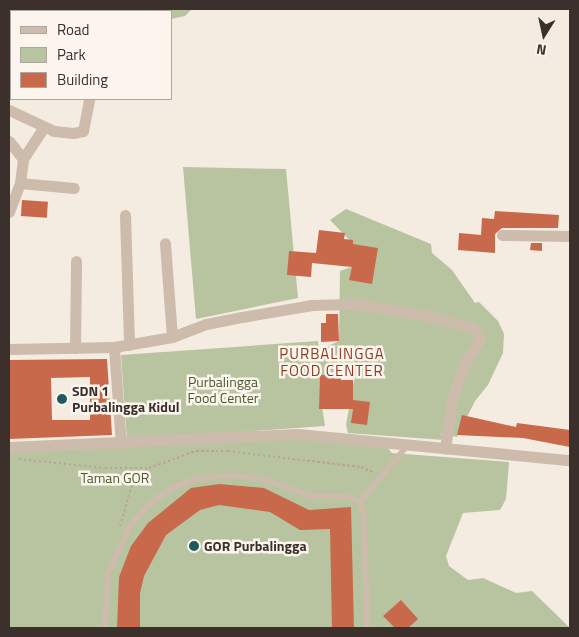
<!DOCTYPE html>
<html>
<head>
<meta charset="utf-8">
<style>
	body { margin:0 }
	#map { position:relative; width:579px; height:637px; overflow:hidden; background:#f4ebe1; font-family:"Titillium Web",sans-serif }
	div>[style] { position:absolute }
	.green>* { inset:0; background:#b8c4a0 }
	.building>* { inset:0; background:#c8694b; transform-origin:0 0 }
	.path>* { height:2px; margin-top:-1px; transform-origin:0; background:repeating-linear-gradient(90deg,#b9a596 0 2.5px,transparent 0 5px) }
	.service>* { height:5.5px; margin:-2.75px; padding:0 2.75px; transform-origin:2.75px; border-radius:2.75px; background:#cdbbac }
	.minor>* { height:11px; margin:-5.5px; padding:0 5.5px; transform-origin:5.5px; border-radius:5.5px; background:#cdbbac }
	.dots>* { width:14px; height:14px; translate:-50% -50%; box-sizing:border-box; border:2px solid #fbf5ee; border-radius:50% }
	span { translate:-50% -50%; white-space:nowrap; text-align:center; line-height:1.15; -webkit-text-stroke:5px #fbf5ee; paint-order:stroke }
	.park-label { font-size:14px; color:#4a5a2e }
	.poi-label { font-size:14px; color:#3b302b; font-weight:700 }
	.left { translate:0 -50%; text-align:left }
	.neighbourhood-label { font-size:15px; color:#8c3b22; letter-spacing:1px }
	.frame { position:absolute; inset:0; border:10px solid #3b302b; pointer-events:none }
	.legend { position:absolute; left:10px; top:10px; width:162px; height:90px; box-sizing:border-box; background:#fbf5ee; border:1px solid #aea6a0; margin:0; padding:6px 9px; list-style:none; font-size:15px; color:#3b302b }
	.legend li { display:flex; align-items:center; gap:10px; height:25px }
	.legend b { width:25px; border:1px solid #aea6a0 }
	.north { position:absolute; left:519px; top:10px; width:50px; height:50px; -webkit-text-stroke:4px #fbf5ee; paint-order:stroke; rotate:190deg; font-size:14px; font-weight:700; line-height:20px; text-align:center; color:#3b302b }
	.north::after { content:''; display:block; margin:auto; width:18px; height:22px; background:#3b302b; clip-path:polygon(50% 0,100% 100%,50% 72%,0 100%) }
</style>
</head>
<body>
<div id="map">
	<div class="green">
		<i style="clip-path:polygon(100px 9px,192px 9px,185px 16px,171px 19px,171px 11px)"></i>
		<i style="clip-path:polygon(183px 167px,286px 169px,298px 298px,196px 319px)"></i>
		<i style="clip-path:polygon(346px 209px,431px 244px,432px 253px,452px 270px,475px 303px,479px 302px,498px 321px,504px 334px,503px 353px,488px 385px,475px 401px,457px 437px,441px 433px,444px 440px,348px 433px,346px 425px,355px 375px,344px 373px,332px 379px,320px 393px,325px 426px,127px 440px,121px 355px,318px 341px,319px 350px,339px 341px,340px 271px,357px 265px,359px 250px,330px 220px)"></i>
		<i style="clip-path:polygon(301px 438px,386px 446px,392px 453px,509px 462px,506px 499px,500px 510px,463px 513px,446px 556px,449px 566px,468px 580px,483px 578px,516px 593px,532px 591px,570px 628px,9px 628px,9px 451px)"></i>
	</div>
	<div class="building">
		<i style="left:22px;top:200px;width:26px;height:16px;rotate:4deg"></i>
		<i style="clip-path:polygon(495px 211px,559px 215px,558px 228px,502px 228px,495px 234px,495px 253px,458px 250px,459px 233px,481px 235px,482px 218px,494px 219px)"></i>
		<i style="clip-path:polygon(319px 230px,345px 233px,344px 239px,353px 240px,353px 244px,378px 248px,372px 284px,349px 280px,352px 267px,312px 263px,311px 277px,287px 275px,289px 251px,316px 253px)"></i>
		<i style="clip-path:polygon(531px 243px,542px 243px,542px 251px,530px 250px)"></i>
		<i style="clip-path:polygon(326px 314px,338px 314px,339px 341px,321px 342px,321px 323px,326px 323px)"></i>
		<i style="clip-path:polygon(evenodd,107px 359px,112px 435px,9px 439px,9px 360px,107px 359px,90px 377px,90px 420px,52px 420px,51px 378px,90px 377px)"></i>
		<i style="clip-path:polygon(320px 375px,341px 375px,341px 380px,353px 380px,353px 400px,370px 402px,367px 425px,351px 423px,353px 409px,319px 409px)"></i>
		<i style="clip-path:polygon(462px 415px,516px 427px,517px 423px,570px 430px,570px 447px,523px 438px,457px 435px)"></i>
		<i style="clip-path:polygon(219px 484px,264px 488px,309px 510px,351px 507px,354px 628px,332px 628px,330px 529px,300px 530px,270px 512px,219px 505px,200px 510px,166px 535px,144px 576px,140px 593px,140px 628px,117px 628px,119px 577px,131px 546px,148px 523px,191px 488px)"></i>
		<i style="clip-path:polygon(401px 600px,418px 619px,408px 628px,395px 628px,383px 616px)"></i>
	</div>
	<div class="path">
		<i style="left:19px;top:459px;width:86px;rotate:6deg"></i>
		<i style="left:105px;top:468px;width:43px"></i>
		<i style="left:120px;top:526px;width:48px;rotate:-74.2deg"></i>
		<i style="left:133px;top:480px;width:20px;rotate:-37deg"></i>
		<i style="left:149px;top:468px;width:50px;rotate:-19.9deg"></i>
		<i style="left:196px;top:451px;width:32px"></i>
		<i style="left:228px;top:451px;width:134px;rotate:6.9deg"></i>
		<i style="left:361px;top:467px;width:13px;rotate:23deg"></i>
	</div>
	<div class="service">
		<i style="left:360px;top:502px;width:75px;rotate:-49.9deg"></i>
		<i style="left:105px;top:628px;width:55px;rotate:-86.9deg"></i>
		<i style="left:108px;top:573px;width:54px;rotate:-64.9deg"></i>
		<i style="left:131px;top:524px;width:33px;rotate:-46deg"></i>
		<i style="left:154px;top:500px;width:20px;rotate:-33deg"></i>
		<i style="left:171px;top:489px;width:22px;rotate:-24deg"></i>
		<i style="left:191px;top:480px;width:39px;rotate:-7deg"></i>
		<i style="left:230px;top:475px;width:37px;rotate:8deg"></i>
		<i style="left:267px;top:480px;width:49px;rotate:20.3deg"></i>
		<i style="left:313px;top:497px;width:34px"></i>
		<i style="left:347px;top:497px;width:14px;rotate:21deg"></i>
		<i style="left:360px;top:502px;width:14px;rotate:73deg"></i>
		<i style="left:364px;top:515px;width:113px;rotate:88deg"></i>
	</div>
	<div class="minor">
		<i style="left:9px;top:110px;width:50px;rotate:25deg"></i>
		<i style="left:54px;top:131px;width:19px;rotate:6deg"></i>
		<i style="left:73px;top:133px;width:10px;rotate:-11deg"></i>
		<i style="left:83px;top:131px;width:33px;rotate:-79deg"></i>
		<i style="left:9px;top:141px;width:23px;rotate:52deg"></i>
		<i style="left:23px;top:159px;width:24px;rotate:97deg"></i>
		<i style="left:20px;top:183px;width:31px;rotate:111deg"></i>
		<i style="left:23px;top:159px;width:38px;rotate:-57deg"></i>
		<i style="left:20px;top:183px;width:54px;rotate:5.3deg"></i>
		<i style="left:125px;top:215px;width:130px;rotate:88.2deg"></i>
		<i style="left:502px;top:235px;width:68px;rotate:0.8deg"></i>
		<i style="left:172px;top:337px;width:36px;rotate:-21deg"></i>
		<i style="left:206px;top:324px;width:37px;rotate:-11deg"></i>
		<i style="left:242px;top:317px;width:71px;rotate:-9.7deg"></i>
		<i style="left:312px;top:305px;width:41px;rotate:-1.4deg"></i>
		<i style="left:353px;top:304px;width:72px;rotate:8.8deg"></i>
		<i style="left:424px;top:315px;width:51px;rotate:14.9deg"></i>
		<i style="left:473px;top:328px;width:13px;rotate:58deg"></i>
		<i style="left:480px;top:339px;width:32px;rotate:122deg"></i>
		<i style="left:463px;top:366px;width:36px;rotate:108deg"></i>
		<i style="left:452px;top:400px;width:49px;rotate:98.1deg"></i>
		<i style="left:114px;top:347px;width:59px;rotate:-9.8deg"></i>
		<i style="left:172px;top:337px;width:94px;rotate:-94.3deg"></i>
		<i style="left:75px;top:348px;width:87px;rotate:-89.3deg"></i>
		<i style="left:9px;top:349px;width:105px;rotate:-1.1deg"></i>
		<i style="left:114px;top:347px;width:97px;rotate:85.9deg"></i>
		<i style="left:9px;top:447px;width:289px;rotate:-2.6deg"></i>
		<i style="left:298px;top:434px;width:273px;rotate:5.5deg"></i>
	</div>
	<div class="dots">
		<i style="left:62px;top:399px;background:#1f5a5e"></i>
		<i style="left:194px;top:546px;background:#1f5a5e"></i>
	</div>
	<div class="park-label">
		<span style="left:223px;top:390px">Purbalingga<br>Food Center</span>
		<span style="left:115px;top:478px">Taman GOR</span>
	</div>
	<div class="poi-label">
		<span class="left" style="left:72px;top:399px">SDN 1<br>Purbalingga Kidul</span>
		<span class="left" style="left:204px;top:546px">GOR Purbalingga</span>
	</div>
	<div class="neighbourhood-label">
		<span style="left:332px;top:362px">PURBALINGGA<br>FOOD CENTER</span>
	</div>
	<div class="frame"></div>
	<ul class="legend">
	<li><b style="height:6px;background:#cdbbac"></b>Road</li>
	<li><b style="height:14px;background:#b8c4a0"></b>Park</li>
	<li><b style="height:14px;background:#c8694b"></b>Building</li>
	</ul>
	<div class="north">N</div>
</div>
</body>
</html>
